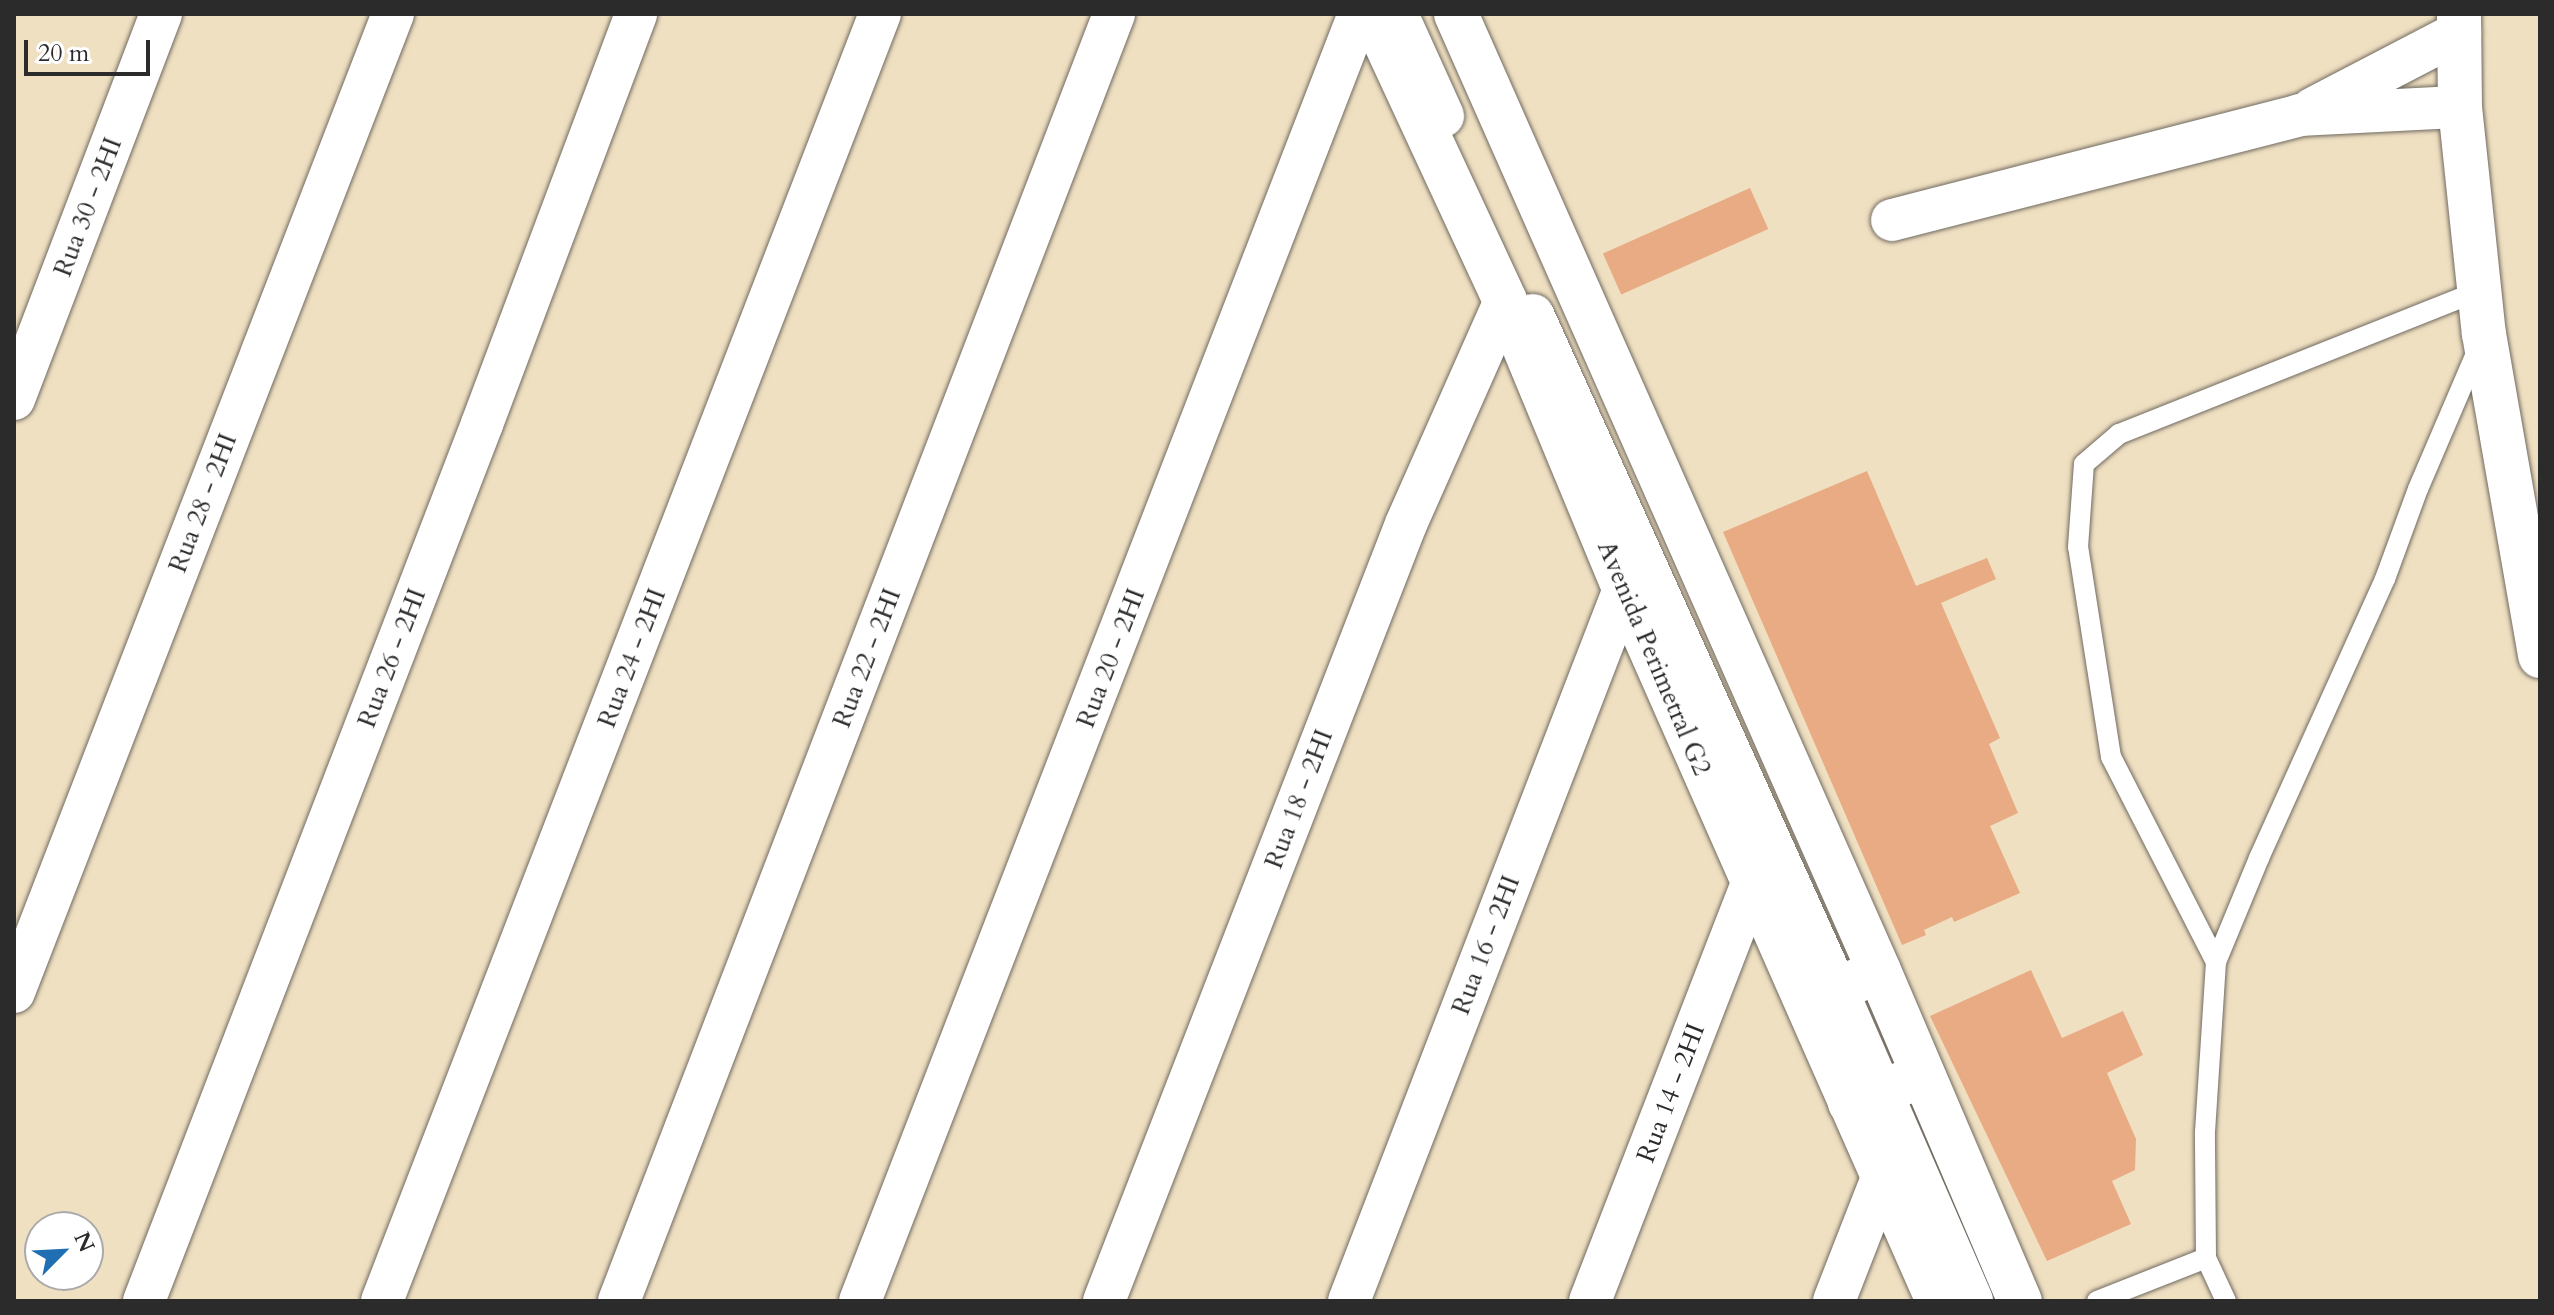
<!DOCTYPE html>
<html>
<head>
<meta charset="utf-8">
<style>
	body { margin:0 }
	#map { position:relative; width:2554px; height:1315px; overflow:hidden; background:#f0e0c2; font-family:Cardo,serif }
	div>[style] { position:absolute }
	.building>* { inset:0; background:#e8ab84; transform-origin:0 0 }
	.roads { filter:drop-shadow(0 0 2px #706a60) drop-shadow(0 0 2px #706a60) }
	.lane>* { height:20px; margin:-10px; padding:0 10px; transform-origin:10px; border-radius:10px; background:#fff }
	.street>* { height:42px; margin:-21px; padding:0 21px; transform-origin:21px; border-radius:21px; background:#fff }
	.secondary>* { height:44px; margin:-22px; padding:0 22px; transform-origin:22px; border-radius:22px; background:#fff }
	.highway>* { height:44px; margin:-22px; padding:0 22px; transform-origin:22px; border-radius:22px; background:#fff }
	span { translate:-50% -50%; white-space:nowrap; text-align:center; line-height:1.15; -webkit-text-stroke:6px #fff; paint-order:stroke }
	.street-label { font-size:26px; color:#2b2b2b }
	.frame { position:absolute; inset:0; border:16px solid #2b2b2b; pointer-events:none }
	.north { position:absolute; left:24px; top:1211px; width:80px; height:80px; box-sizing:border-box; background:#fff; border:2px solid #aaa; border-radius:50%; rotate:66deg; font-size:22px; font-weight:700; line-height:32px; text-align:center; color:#2b2b2b }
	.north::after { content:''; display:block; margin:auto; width:28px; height:36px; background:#1f6fb2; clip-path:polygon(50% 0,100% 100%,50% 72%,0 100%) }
	.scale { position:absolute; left:24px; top:40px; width:126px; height:36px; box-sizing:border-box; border:4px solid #2b2b2b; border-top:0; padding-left:10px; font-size:24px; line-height:28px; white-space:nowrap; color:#2b2b2b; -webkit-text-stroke:6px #fff; paint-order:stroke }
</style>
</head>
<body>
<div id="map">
	<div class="building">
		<i style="left:1750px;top:188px;width:45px;height:161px;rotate:66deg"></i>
		<i style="clip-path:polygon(1867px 471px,1916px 586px,1987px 558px,1996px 579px,1941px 603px,2000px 738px,1989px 744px,2018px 813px,1990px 826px,2020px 893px,1954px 922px,1952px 917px,1924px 930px,1926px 935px,1902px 945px,1723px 532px)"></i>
		<i style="clip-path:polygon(2031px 970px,2062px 1038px,2123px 1011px,2143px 1055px,2107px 1073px,2136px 1139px,2135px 1170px,2112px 1181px,2131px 1224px,2047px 1261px,1930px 1016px)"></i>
	</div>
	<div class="roads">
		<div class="lane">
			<i style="left:2216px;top:962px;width:230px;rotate:-117.1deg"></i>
			<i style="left:2111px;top:757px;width:213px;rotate:-98.9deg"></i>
			<i style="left:2078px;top:547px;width:83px;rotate:-85.9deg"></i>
			<i style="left:2084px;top:464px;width:46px;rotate:-40.6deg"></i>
			<i style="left:2119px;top:434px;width:389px;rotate:-21.7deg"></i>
			<i style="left:2097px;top:1301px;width:117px;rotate:-21.5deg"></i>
			<i style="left:2226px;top:1301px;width:47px;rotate:-114.9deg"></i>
			<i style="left:2206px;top:1258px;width:126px;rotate:-90.5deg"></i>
			<i style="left:2205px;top:1132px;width:170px;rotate:-86.3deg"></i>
			<i style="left:2216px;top:962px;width:113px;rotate:-67.5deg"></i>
			<i style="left:2259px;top:858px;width:306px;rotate:-65.7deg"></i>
			<i style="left:2385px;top:579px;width:96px;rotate:-69.9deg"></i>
			<i style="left:2418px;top:489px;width:152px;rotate:-66.8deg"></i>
		</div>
		<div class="street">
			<i style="left:1397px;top:14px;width:112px;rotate:65.7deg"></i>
			<i style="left:2312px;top:109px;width:167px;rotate:-27.5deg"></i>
			<i style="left:1892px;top:220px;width:421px;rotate:-14.4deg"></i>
			<i style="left:2300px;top:115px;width:160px;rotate:-2.9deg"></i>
			<i style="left:1533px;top:315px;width:740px;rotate:65.75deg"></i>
			<i style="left:1837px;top:990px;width:339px;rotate:66.5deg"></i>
			<i style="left:14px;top:399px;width:412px;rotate:-69.1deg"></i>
			<i style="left:14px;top:992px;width:1049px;rotate:-68.82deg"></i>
			<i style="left:144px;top:1301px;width:940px;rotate:-68.92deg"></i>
			<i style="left:482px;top:424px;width:438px;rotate:-69.4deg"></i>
			<i style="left:382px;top:1301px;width:1380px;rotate:-68.85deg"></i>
			<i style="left:619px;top:1301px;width:1379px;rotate:-68.96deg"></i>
			<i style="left:860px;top:1301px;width:1380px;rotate:-68.81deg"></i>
			<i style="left:1104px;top:1301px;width:834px;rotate:-68.76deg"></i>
			<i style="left:1406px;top:524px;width:244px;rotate:-66.1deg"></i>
			<i style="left:1349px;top:1301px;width:763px;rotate:-68.88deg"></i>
			<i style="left:1590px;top:1301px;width:447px;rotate:-68.8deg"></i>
			<i style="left:1834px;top:1301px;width:132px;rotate:-68.7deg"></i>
		</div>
		<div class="secondary">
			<i style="left:1372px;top:14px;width:316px;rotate:65.1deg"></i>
			<i style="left:1505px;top:301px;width:312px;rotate:67.5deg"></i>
			<i style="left:1624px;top:589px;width:778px;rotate:66.2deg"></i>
			<i style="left:1456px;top:14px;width:1046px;rotate:66.15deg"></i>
			<i style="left:1879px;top:971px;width:359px;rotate:66.9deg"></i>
			<i style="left:1808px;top:1002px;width:77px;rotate:-23.6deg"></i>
			<i style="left:1850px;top:1103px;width:78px;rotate:-20.3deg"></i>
		</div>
		<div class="highway">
			<i style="left:2459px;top:14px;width:93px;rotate:89.4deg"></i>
			<i style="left:2460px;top:107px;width:228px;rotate:84deg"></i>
			<i style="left:2484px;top:334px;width:327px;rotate:80.1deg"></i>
		</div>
	</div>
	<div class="street-label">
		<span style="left:88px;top:207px;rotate:-69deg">Rua 30 - 2HI</span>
		<span style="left:203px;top:503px;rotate:-69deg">Rua 28 - 2HI</span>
		<span style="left:392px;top:658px;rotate:-69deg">Rua 26 - 2HI</span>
		<span style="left:632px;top:658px;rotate:-69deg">Rua 24 - 2HI</span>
		<span style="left:867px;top:658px;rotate:-69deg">Rua 22 - 2HI</span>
		<span style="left:1111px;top:658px;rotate:-69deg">Rua 20 - 2HI</span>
		<span style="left:1654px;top:658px;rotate:67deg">Avenida Perimetral G2</span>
		<span style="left:1299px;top:799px;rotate:-69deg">Rua 18 - 2HI</span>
		<span style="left:1486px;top:945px;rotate:-69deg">Rua 16 - 2HI</span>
		<span style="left:1671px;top:1093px;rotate:-69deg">Rua 14 - 2HI</span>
	</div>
	<div class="frame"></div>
	<div class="north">N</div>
	<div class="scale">20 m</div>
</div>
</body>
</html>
